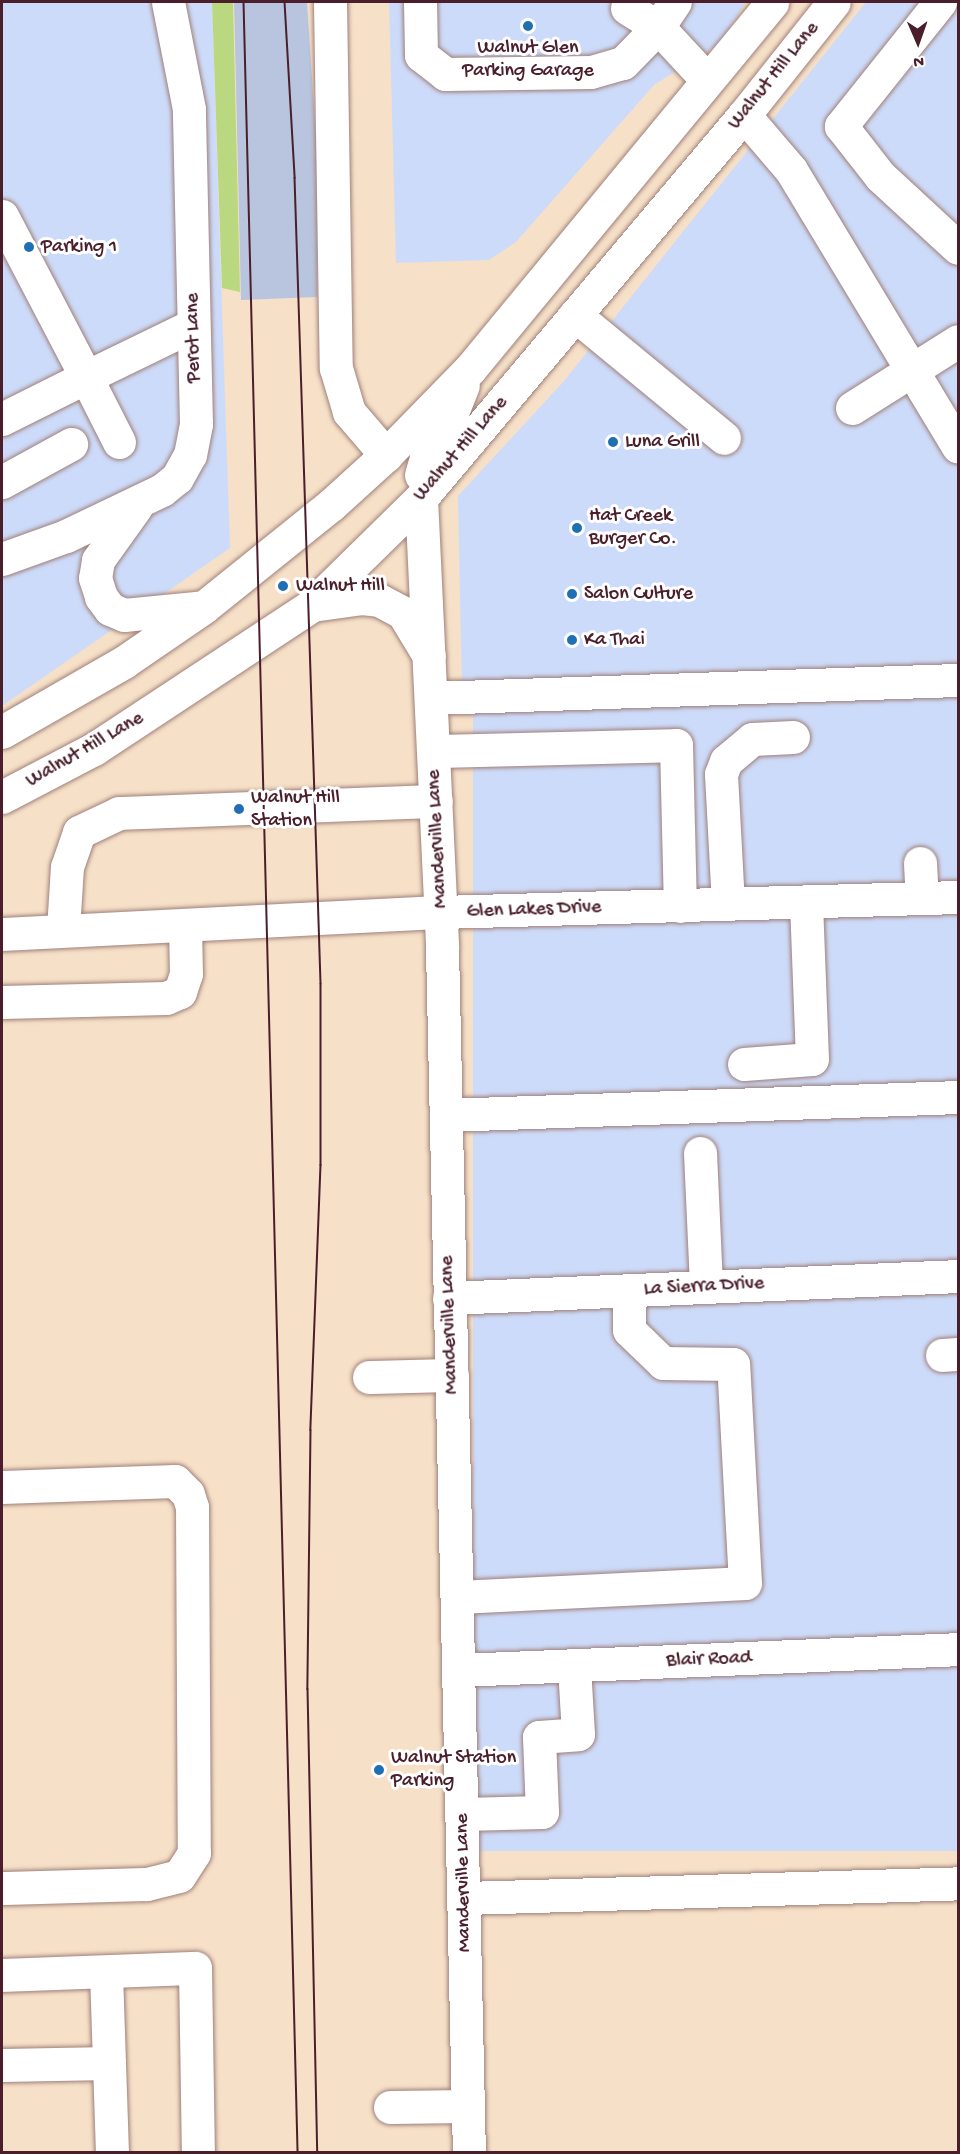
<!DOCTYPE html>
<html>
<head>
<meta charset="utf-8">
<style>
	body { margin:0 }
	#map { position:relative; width:960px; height:2154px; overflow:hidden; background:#f6e0c8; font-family:"Gochi Hand",sans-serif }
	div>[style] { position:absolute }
	.built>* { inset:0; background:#cddbfa; transform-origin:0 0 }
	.industrial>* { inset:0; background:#b9c5de }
	.green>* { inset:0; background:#bad87f }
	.roads { filter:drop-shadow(0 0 2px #a0807a) drop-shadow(0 0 2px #a0807a) }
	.minor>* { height:33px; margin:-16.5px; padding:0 16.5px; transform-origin:16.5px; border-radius:16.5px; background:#fff }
	.major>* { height:33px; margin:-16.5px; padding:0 16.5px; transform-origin:16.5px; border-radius:16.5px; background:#fff }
	.tram>* { height:1.5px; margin:-0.75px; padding:0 0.75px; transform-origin:0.75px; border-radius:0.75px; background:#4a1f2b }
	.dots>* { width:16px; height:16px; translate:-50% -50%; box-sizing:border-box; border:3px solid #fff; border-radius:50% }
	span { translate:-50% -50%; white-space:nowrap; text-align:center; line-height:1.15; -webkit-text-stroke:6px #fff; paint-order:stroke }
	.poi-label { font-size:20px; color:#4a1f2b }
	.left { translate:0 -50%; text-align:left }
	.street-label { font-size:20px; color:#4a1f2b }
	.frame { position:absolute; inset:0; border:3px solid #4a1f2b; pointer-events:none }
	.north { position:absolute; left:888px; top:12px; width:60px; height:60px; -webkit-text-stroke:4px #fff; paint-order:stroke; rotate:178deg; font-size:16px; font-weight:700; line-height:24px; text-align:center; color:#4a1f2b }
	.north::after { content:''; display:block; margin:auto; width:21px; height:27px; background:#4a1f2b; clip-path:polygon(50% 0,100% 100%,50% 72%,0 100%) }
</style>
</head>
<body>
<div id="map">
	<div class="built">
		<i style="clip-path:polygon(2px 2px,212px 2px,230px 548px,2px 706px)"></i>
		<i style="clip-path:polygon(389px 2px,746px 2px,719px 44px,654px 85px,516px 242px,489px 260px,396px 263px)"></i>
		<i style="clip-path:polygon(866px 2px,958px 2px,958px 676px,462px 692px,458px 496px,564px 381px)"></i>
		<i style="left:958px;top:682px;width:1169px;height:485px;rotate:90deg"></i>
	</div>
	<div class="industrial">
		<i style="clip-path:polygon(234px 2px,307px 2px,318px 169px,317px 297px,241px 300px)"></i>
	</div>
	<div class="green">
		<i style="clip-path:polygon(212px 2px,233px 2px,240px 292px,222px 288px)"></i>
	</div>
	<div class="roads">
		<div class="minor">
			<i style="left:330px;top:2px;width:366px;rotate:89.1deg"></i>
			<i style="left:336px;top:368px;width:46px;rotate:73.5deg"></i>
			<i style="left:349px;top:412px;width:57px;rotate:49.3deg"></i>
			<i style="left:420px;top:2px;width:53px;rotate:88.9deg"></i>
			<i style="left:421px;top:55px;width:31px;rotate:38deg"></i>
			<i style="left:445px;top:74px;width:146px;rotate:-0.8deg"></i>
			<i style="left:591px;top:72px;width:33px;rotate:-16deg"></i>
			<i style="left:623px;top:63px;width:50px;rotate:-45.8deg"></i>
			<i style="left:658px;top:27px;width:30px;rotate:-56deg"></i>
			<i style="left:940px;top:2px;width:159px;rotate:128.6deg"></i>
			<i style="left:841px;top:126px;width:63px;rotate:52deg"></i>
			<i style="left:880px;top:176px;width:106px;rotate:42.7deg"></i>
			<i style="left:627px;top:8px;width:36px;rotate:32deg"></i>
			<i style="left:658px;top:27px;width:72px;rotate:47.2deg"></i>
			<i style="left:744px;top:115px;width:72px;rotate:49.5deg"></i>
			<i style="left:791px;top:170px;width:323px;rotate:58.9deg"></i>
			<i style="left:2px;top:216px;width:182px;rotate:62.4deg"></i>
			<i style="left:86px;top:377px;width:94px;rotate:153.4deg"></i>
			<i style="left:575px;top:315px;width:193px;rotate:39.5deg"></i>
			<i style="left:852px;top:408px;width:125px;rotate:-32.3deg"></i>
			<i style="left:119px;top:442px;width:73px;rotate:-116.9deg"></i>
			<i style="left:86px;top:377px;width:119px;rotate:-25.9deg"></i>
			<i style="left:2px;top:482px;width:79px;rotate:-28.8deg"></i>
			<i style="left:421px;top:498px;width:450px;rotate:87.3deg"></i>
			<i style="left:442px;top:948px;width:1204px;rotate:88.72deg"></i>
			<i style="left:136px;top:507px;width:65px;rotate:125.6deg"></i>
			<i style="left:98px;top:560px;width:18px;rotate:99deg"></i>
			<i style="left:95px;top:578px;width:20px;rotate:72deg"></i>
			<i style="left:101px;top:597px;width:15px;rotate:53deg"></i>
			<i style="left:110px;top:609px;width:15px;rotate:23deg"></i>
			<i style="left:124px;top:615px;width:80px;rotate:-5.7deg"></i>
			<i style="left:2px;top:559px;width:68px;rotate:-19.8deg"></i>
			<i style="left:66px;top:536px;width:106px;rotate:-25.6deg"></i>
			<i style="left:162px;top:490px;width:19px;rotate:-39deg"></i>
			<i style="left:177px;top:478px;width:26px;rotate:-61deg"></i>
			<i style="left:190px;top:455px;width:32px;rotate:-79deg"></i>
			<i style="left:196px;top:424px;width:315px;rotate:-91.3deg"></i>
			<i style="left:189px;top:109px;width:109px;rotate:-101.1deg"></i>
			<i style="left:431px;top:698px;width:527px;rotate:-1.96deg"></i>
			<i style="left:434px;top:751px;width:242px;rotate:-1.4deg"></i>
			<i style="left:676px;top:745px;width:161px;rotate:88.6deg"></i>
			<i style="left:920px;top:863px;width:35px;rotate:87deg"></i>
			<i style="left:728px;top:904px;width:130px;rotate:-93.1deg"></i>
			<i style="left:721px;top:774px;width:14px;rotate:-69deg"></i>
			<i style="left:726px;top:761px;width:34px;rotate:-40deg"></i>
			<i style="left:752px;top:739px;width:41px;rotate:-2.8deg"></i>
			<i style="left:63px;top:930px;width:63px;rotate:-86.4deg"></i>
			<i style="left:67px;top:867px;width:37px;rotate:-71deg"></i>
			<i style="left:79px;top:832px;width:44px;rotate:-25.4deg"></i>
			<i style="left:119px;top:813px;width:317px;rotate:-2.2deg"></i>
			<i style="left:2px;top:934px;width:440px;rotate:-2.9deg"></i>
			<i style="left:441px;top:912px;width:517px;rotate:-1.66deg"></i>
			<i style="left:2px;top:1002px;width:164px;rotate:-1.4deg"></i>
			<i style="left:166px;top:998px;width:15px;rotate:-23deg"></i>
			<i style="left:180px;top:992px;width:19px;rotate:-72deg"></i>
			<i style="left:186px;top:974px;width:49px;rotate:-91.2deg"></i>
			<i style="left:744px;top:1064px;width:68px;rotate:-4.2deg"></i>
			<i style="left:812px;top:1059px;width:158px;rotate:-92.2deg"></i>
			<i style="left:446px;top:1115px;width:512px;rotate:-2.01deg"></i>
			<i style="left:700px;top:1153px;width:134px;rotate:87.4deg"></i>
			<i style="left:449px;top:1298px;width:509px;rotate:-2.47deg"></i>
			<i style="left:942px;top:1355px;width:16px;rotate:-4deg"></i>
			<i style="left:369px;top:1377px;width:83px;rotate:-1.4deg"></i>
			<i style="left:2px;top:1487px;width:173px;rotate:-2deg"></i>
			<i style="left:175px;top:1481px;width:18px;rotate:45deg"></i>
			<i style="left:188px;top:1494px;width:14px;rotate:73deg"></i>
			<i style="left:192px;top:1507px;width:346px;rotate:89.7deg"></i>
			<i style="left:194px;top:1853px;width:27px;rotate:123deg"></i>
			<i style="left:179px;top:1876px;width:34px;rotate:166deg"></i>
			<i style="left:146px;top:1884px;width:144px;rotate:178.4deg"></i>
			<i style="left:459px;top:1597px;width:286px;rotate:-2.8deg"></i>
			<i style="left:745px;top:1583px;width:219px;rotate:-93.1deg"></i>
			<i style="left:733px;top:1364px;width:70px;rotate:-179.2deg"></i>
			<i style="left:663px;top:1363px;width:47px;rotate:-135.9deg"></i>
			<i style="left:629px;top:1330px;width:40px;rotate:-90deg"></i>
			<i style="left:460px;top:1670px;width:498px;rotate:-2.4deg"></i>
			<i style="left:463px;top:1814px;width:79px;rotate:-1.5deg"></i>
			<i style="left:542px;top:1812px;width:75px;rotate:-92.3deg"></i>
			<i style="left:539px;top:1737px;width:39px;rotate:-4deg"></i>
			<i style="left:578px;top:1734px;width:68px;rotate:-93.4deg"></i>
			<i style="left:465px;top:1898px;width:493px;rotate:-1.7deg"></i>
			<i style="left:2px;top:1975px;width:193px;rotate:-2.1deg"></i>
			<i style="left:195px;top:1968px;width:184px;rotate:89.1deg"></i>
			<i style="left:109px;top:2063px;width:89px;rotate:88.1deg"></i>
			<i style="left:2px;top:2065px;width:107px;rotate:-1.1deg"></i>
			<i style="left:109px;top:2063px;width:90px;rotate:-91.9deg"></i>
			<i style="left:390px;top:2107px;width:78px;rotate:-0.7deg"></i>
		</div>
		<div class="major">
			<i style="left:421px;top:475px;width:19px;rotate:-74deg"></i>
			<i style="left:426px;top:457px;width:20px;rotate:-45deg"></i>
			<i style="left:440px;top:443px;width:62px;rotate:-68.4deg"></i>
			<i style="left:312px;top:605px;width:49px;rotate:-8.1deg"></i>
			<i style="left:361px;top:598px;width:18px;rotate:6deg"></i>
			<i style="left:379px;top:600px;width:27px;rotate:28deg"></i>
			<i style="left:403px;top:613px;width:50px;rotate:58.8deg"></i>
			<i style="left:2px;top:732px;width:141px;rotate:-29.8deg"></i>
			<i style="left:124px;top:662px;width:97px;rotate:-34.5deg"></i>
			<i style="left:204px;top:607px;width:163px;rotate:-38.8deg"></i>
			<i style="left:331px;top:505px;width:74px;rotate:-42.3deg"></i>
			<i style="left:386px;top:455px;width:120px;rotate:-45.7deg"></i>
			<i style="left:470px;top:369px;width:475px;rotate:-50.5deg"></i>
			<i style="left:2px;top:797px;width:104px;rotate:-27.6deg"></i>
			<i style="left:94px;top:749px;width:261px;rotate:-33.4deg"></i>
			<i style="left:312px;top:605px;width:153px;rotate:-44.5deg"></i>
			<i style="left:421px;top:498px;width:501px;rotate:-49.86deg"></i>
			<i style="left:744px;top:115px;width:144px;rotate:-51.5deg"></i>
		</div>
	</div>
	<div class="tram">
		<i style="left:244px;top:2px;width:2151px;rotate:88.56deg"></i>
		<i style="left:285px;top:2px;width:176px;rotate:86.7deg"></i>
		<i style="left:295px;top:178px;width:806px;rotate:88.15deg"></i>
		<i style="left:321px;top:984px;width:181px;rotate:90deg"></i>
		<i style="left:321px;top:1165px;width:265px;rotate:92.2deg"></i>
		<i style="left:311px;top:1430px;width:259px;rotate:90.7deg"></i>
		<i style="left:308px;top:1689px;width:463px;rotate:88.8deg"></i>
	</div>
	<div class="dots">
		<i style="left:528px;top:26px;background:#1f6fb2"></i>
		<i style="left:29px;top:247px;background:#1f6fb2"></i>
		<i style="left:613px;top:442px;background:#1f6fb2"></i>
		<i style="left:577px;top:528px;background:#1f6fb2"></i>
		<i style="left:283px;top:586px;background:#1f6fb2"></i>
		<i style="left:572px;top:594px;background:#1f6fb2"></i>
		<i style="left:572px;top:640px;background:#1f6fb2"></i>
		<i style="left:239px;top:809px;background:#1f6fb2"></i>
		<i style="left:379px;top:1770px;background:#1f6fb2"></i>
	</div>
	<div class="poi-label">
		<span style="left:528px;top:60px">Walnut Glen<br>Parking Garage</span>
		<span class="left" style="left:41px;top:247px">Parking 1</span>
		<span class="left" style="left:625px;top:442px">Luna Grill</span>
		<span class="left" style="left:589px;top:528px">Hat Creek<br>Burger Co.</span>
		<span class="left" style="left:296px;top:586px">Walnut Hill</span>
		<span class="left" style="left:584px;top:594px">Salon Culture</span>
		<span class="left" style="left:584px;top:640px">Ka Thai</span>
		<span class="left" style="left:251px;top:810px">Walnut Hill<br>Station</span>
		<span class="left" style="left:391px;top:1770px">Walnut Station<br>Parking</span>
	</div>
	<div class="street-label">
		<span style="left:774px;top:76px;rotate:-51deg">Walnut Hill Lane</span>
		<span style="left:194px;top:338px;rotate:-91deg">Perot Lane</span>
		<span style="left:461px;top:449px;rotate:-49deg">Walnut Hill Lane</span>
		<span style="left:85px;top:750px;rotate:-30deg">Walnut Hill Lane</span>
		<span style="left:438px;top:839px;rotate:-93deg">Manderville Lane</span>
		<span style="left:534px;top:910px;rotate:-2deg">Glen Lakes Drive</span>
		<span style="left:704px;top:1287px;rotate:-3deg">La Sierra Drive</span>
		<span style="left:450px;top:1325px;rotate:-92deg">Manderville Lane</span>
		<span style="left:709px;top:1660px;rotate:-2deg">Blair Road</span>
		<span style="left:464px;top:1883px;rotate:-91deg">Manderville Lane</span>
	</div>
	<div class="frame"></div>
	<div class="north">N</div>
</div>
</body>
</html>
